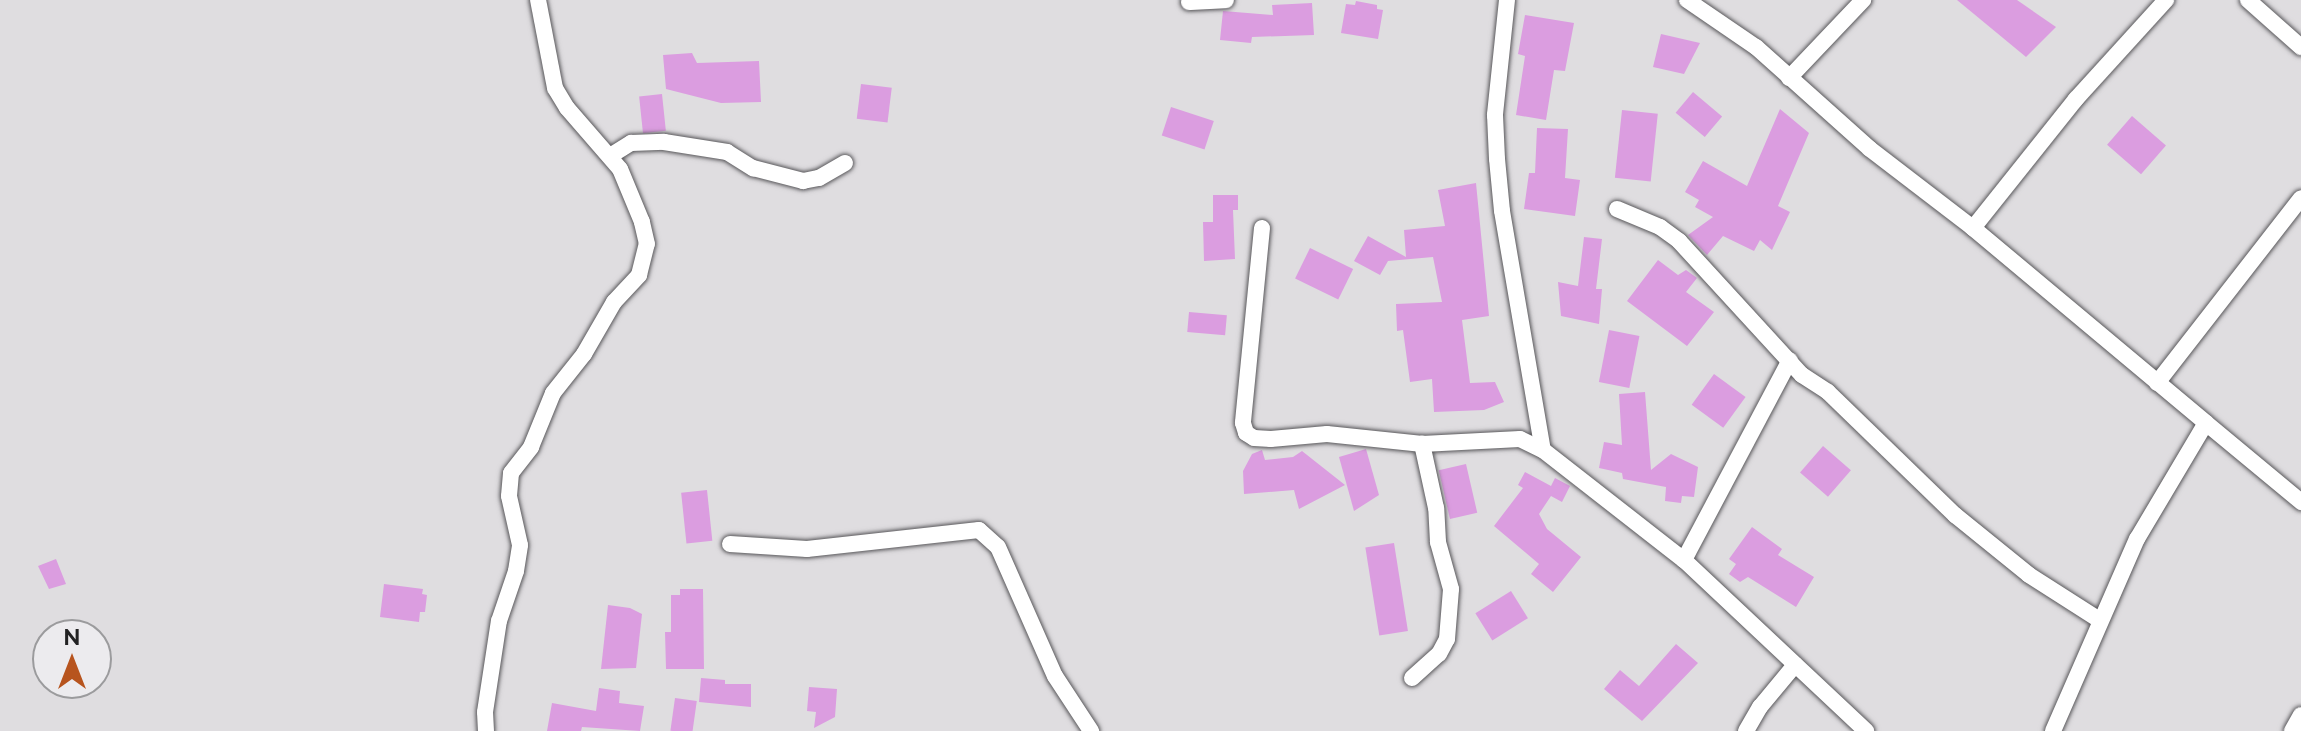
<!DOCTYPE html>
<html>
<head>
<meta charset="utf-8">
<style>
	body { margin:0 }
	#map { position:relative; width:2301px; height:731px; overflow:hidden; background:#dfdde0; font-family:Raleway,sans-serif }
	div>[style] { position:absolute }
	.building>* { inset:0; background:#db9de0; transform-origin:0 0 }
	.roads { filter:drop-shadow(0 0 2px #58575a) drop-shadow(0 0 2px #58575a) }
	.minor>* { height:16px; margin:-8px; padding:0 8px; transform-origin:8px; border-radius:8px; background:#fff }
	span { translate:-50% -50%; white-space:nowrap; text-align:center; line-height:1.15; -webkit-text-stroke:7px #ecebee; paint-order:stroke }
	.north { position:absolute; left:32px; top:619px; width:80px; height:80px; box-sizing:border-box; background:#ecebee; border:2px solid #9b9b9d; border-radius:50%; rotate:0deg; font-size:22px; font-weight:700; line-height:32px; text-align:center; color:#222223 }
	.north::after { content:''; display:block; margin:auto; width:28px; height:36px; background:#b7541e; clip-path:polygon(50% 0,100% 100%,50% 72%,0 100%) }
</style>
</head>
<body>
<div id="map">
	<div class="building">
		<i style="clip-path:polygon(1957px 0,2017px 0,2056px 27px,2026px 57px)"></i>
		<i style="clip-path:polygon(1356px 1px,1377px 5px,1377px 9px,1383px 10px,1378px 39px,1341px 33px,1346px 4px,1355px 5px)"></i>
		<i style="clip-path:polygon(1312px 3px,1314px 35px,1252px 37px,1251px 43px,1220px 40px,1223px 11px,1273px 15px,1272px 5px)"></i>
		<i style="clip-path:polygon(1525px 15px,1574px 23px,1565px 71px,1554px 70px,1546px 120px,1516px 115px,1525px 56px,1518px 54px)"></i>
		<i style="clip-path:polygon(1661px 34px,1700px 43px,1684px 74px,1653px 67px)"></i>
		<i style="clip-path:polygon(692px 53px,697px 63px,759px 61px,761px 102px,721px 103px,666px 89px,663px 55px)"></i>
		<i style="left:861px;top:84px;width:31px;height:35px;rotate:7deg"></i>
		<i style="left:1693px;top:92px;width:38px;height:27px;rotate:40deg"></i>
		<i style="left:662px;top:94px;width:37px;height:23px;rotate:84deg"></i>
		<i style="left:1171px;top:107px;width:45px;height:30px;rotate:18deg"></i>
		<i style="clip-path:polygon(1780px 109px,1809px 133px,1778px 206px,1790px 212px,1772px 250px,1760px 240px,1754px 251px,1723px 236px,1707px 255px,1688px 235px,1713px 217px,1695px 207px,1699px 200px,1685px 192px,1703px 161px,1747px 186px)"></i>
		<i style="left:1622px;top:110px;width:36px;height:68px;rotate:6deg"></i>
		<i style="left:2132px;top:116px;width:45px;height:38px;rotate:41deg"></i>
		<i style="clip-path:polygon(1537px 128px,1568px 129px,1565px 178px,1580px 180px,1575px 216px,1524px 209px,1529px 173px,1535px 173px)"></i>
		<i style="clip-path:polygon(1476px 183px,1489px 316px,1462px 320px,1470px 383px,1495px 382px,1504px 402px,1484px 410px,1434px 412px,1432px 379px,1410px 382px,1403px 330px,1397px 331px,1396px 304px,1442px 302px,1433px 257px,1388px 261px,1380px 275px,1354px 261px,1368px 236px,1406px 257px,1404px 230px,1445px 226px,1438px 190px)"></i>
		<i style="clip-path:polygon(1213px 195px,1238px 195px,1238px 210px,1233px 210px,1235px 259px,1204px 261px,1203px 222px,1213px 222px)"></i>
		<i style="clip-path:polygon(1584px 237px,1602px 239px,1596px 289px,1602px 289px,1599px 324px,1561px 316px,1558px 282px,1578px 286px)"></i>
		<i style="left:1310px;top:248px;width:48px;height:34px;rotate:26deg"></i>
		<i style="clip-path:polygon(1658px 260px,1678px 275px,1686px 270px,1697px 278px,1686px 292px,1714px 312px,1687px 346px,1627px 301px)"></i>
		<i style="left:1189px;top:312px;width:38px;height:20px;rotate:5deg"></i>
		<i style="left:1609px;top:330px;width:31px;height:53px;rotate:11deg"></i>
		<i style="left:1714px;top:374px;width:39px;height:38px;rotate:36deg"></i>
		<i style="clip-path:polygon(1645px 392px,1651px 470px,1671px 454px,1698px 467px,1694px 497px,1682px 496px,1681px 503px,1665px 501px,1666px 487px,1623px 479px,1622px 473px,1599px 468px,1604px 442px,1622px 445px,1619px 394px)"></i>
		<i style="left:1823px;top:446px;width:37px;height:35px;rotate:41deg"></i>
		<i style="clip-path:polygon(1366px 449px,1379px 495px,1354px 511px,1339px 457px)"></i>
		<i style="clip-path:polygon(1262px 450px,1265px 460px,1293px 457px,1302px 451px,1345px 485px,1299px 509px,1294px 490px,1244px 494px,1243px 471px,1252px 454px)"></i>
		<i style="left:1466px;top:464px;width:50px;height:28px;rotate:77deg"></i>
		<i style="clip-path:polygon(1525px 472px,1551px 486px,1555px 478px,1570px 486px,1562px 502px,1551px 496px,1539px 514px,1547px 529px,1581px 557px,1553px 592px,1531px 574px,1539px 564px,1494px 526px,1523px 488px,1518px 485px)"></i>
		<i style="left:707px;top:490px;width:51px;height:26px;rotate:84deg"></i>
		<i style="clip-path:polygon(1752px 527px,1782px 549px,1778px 555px,1814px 577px,1796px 607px,1748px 577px,1740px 582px,1729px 574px,1736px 564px,1729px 559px)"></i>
		<i style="left:1394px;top:543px;width:89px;height:29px;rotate:81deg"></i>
		<i style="clip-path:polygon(56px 559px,66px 584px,49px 589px,38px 566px)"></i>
		<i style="clip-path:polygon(384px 584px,423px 589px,422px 594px,427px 595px,425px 612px,420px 612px,419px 622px,380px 617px)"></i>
		<i style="clip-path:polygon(680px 589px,703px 589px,704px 669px,666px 669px,665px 632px,671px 632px,671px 595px,680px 595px)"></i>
		<i style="left:1511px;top:591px;width:32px;height:42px;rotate:58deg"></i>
		<i style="clip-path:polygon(608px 605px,630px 608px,642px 614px,636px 668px,601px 669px)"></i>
		<i style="clip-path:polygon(1676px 644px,1698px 663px,1642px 721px,1604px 689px,1620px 670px,1639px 686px)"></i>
		<i style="clip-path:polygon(701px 678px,725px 680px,725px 684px,751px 684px,751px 707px,699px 702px)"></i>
		<i style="clip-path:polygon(809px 687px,837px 689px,835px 717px,814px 728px,816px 712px,807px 711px)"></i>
		<i style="clip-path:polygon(599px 688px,620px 691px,619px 703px,644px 706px,640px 731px,582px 727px,581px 731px,547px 731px,552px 703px,596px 711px)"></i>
		<i style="left:675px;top:698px;width:22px;height:33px;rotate:8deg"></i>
	</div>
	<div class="roads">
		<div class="minor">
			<i style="left:1507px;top:0;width:116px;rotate:96deg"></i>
			<i style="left:1495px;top:115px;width:44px;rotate:87.4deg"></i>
			<i style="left:1497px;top:159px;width:52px;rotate:84.5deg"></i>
			<i style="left:1502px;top:211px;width:242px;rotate:80.3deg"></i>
			<i style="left:1687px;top:0;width:83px;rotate:34.3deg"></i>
			<i style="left:1756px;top:47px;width:153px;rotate:41.8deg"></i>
			<i style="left:1870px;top:149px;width:130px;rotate:37.5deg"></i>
			<i style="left:1973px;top:228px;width:304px;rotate:39.9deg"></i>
			<i style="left:2248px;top:0;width:71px;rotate:41.6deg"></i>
			<i style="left:1189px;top:2px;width:37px;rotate:-3deg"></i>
			<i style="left:1789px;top:78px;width:108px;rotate:-46.5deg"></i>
			<i style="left:610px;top:156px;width:25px;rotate:-32deg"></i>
			<i style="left:631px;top:143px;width:33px;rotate:-2deg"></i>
			<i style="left:664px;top:142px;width:64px;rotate:9deg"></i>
			<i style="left:727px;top:152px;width:31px;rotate:32deg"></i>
			<i style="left:753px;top:168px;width:52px;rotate:14.6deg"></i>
			<i style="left:803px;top:181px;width:16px;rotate:-11deg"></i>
			<i style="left:819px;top:178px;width:30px;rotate:-30deg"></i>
			<i style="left:1617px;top:209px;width:47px;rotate:22.7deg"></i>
			<i style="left:1660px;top:227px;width:24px;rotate:36deg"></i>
			<i style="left:1679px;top:241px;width:182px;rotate:47.5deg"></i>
			<i style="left:1802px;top:375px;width:31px;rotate:33deg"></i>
			<i style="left:1828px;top:392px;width:177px;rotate:44.1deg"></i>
			<i style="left:1955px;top:515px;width:95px;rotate:39deg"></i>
			<i style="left:2029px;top:575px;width:85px;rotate:32.6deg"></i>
			<i style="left:1262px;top:228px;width:196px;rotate:95.6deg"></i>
			<i style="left:1243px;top:423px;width:10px;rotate:73deg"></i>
			<i style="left:1246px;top:433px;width:9px;rotate:32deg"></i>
			<i style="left:1254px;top:438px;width:17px;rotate:3deg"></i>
			<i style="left:1271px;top:439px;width:56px;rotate:-5.1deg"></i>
			<i style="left:1327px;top:434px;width:96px;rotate:6deg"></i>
			<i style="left:1422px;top:444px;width:98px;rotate:-2.9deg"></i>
			<i style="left:1520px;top:439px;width:25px;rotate:26deg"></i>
			<i style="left:1543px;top:450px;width:179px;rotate:38deg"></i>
			<i style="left:1684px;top:560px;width:250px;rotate:43.2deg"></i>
			<i style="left:1973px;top:228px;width:165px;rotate:-51.4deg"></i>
			<i style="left:2076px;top:99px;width:134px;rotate:-47.7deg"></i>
			<i style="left:2157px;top:383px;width:234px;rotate:-52.1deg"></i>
			<i style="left:730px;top:544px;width:77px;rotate:3.7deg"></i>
			<i style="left:807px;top:549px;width:173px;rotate:-6.3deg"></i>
			<i style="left:979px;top:530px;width:25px;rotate:42deg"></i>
			<i style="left:998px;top:547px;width:141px;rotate:66.2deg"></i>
			<i style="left:1055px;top:676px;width:66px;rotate:56.8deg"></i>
			<i style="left:1684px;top:560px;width:226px;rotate:-62.1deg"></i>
			<i style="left:1412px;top:678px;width:36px;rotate:-42deg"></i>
			<i style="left:1439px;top:654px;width:17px;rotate:-62deg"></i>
			<i style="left:1447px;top:639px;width:50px;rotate:-85.4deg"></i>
			<i style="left:1451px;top:589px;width:49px;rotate:-105.5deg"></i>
			<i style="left:1438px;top:542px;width:34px;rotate:-93deg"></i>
			<i style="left:1436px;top:508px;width:66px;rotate:-102.3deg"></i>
			<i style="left:486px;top:731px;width:19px;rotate:-93deg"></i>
			<i style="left:485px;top:712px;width:92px;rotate:-81.3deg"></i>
			<i style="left:499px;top:621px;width:53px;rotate:-71.2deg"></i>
			<i style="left:516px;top:571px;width:26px;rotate:-81deg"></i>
			<i style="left:520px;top:545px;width:50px;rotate:-102.7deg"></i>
			<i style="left:509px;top:496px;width:23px;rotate:-85deg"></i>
			<i style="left:511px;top:473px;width:33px;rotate:-52deg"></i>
			<i style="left:531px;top:447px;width:58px;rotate:-67.8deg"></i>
			<i style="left:553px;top:393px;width:50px;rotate:-51.5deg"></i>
			<i style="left:584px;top:354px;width:60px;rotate:-60deg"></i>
			<i style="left:614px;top:302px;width:37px;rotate:-47deg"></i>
			<i style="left:639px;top:275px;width:32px;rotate:-76deg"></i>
			<i style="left:647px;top:244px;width:23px;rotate:-103deg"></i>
			<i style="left:642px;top:222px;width:57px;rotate:-112.5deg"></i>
			<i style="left:620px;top:169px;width:81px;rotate:-131deg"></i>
			<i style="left:567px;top:108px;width:23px;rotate:-121deg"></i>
			<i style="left:555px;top:88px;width:90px;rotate:-100.9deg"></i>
			<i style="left:1746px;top:731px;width:28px;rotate:-60deg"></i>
			<i style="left:1760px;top:707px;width:55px;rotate:-50.2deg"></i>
			<i style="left:2053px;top:731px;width:210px;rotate:-66.4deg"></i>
			<i style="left:2137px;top:539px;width:135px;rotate:-59.3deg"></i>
			<i style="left:2206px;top:423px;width:124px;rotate:39.7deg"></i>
			<i style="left:2292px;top:731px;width:18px;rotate:-61deg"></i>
		</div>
	</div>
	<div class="north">N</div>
</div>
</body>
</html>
